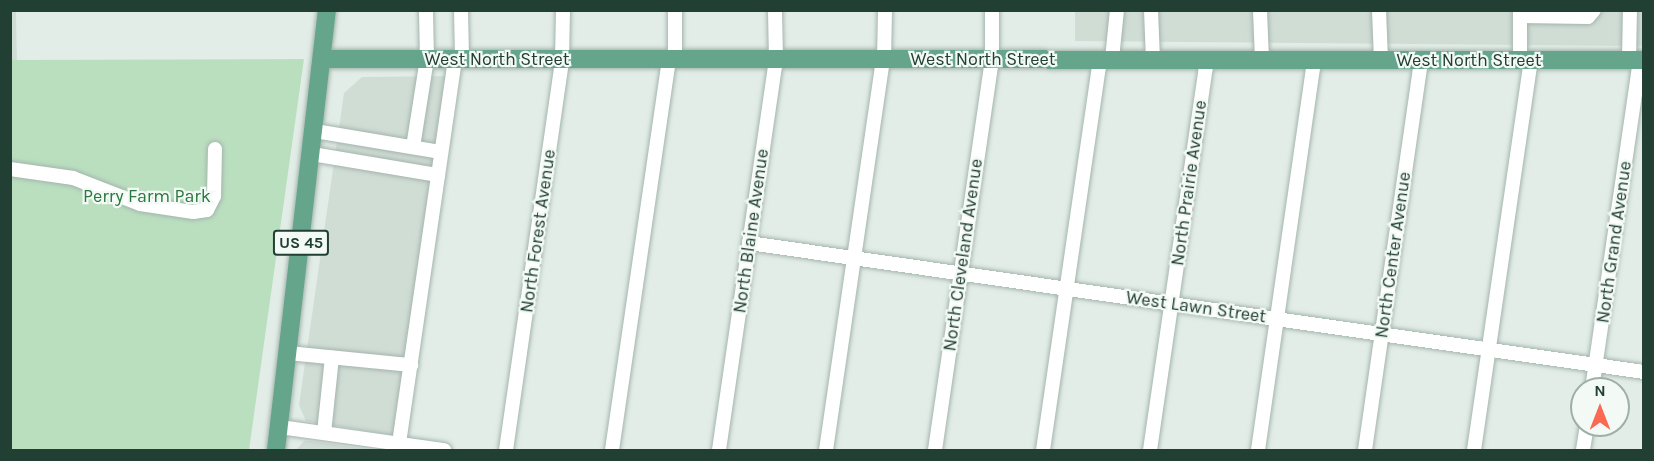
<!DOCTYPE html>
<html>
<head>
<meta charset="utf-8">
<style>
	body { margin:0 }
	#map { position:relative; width:1654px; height:461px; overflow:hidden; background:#e2ede7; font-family:Karla,sans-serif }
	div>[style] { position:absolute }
	.built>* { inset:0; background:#d0ddd5 }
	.green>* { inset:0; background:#badfbf }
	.roads { filter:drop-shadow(0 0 2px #a4b5ad) drop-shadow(0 0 2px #a4b5ad) }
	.minor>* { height:14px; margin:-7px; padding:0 7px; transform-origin:7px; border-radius:7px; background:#fff }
	.major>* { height:18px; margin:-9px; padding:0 9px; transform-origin:9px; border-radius:9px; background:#64a58c }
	span { translate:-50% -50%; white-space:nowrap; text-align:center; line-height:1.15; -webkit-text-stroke:4.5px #f3f9f5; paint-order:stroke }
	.shield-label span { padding:2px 4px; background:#f3f9f5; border:2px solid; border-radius:4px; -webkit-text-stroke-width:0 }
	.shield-label { font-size:16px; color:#213f33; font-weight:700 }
	.street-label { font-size:18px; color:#213f33 }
	.park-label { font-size:18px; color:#29783e }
	.frame { position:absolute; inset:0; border:12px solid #213f33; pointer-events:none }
	.north { position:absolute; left:1570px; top:377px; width:60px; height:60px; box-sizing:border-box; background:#f3f9f5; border:2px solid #9fafa7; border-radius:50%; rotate:0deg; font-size:16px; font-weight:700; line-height:24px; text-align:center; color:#213f33 }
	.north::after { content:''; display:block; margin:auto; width:21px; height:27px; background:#f96954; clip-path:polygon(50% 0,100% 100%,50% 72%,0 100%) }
</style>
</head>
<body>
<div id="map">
	<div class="built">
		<i style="clip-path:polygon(11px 11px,16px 11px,17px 67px,11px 67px)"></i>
		<i style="clip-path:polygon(1075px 11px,1643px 11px,1643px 46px,1075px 41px)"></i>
		<i style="clip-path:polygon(456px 76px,404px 437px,306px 421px,299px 405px,344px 93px,362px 77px)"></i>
		<i style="clip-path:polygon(304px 441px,309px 441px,372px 450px,296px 450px)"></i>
	</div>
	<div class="green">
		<i style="clip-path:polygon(304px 59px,249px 450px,11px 450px,10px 60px)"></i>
	</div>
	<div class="roads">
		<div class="minor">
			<i style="left:461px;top:10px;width:49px;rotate:88.8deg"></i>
			<i style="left:675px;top:10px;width:49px;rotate:90deg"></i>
			<i style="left:1151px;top:10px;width:49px;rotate:87.7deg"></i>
			<i style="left:1260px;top:10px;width:49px;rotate:87.7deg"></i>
			<i style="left:1379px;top:10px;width:50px;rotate:87.7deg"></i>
			<i style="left:1520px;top:10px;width:50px;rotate:90deg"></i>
			<i style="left:1520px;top:16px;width:68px;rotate:0.8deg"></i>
			<i style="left:1588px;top:17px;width:9px;rotate:-49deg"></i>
			<i style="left:884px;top:59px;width:49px;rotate:-88.8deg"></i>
			<i style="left:1112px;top:59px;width:49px;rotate:-84.2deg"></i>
			<i style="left:1629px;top:60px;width:50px;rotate:-88.9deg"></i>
			<i style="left:315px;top:131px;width:128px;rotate:9.5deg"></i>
			<i style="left:413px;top:147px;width:89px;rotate:-81deg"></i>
			<i style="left:427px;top:59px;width:49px;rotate:-91.2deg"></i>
			<i style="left:312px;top:154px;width:128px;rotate:9.5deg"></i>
			<i style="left:10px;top:169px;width:64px;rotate:8.1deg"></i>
			<i style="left:73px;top:178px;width:72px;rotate:21.2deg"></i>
			<i style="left:140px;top:204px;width:54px;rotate:8.6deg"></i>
			<i style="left:193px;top:212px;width:14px;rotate:-8deg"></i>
			<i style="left:207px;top:210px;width:16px;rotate:-63deg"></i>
			<i style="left:214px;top:196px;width:47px;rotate:-88.8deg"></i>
			<i style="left:749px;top:243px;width:904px;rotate:8.2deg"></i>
			<i style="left:288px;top:353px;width:124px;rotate:5.6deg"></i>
			<i style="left:1592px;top:389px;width:332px;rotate:-81.7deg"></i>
			<i style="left:280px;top:427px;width:166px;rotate:8deg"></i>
			<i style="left:324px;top:433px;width:76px;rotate:-84deg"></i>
			<i style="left:398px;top:450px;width:395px;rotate:-81.7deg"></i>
			<i style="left:506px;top:450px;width:395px;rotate:-81.8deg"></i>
			<i style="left:562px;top:59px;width:49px;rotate:-88.8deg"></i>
			<i style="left:612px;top:450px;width:395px;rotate:-81.7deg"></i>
			<i style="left:719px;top:450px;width:395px;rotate:-81.7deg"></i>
			<i style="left:776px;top:59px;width:49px;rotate:-91.2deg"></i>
			<i style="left:826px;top:450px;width:395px;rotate:-81.7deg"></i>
			<i style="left:935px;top:450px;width:394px;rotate:-81.7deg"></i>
			<i style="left:992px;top:60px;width:50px;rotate:-90deg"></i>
			<i style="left:1043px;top:450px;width:395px;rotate:-81.7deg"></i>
			<i style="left:1150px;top:450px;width:395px;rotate:-81.7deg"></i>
			<i style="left:1258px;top:450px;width:395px;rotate:-81.8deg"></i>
			<i style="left:1365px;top:450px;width:394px;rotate:-81.8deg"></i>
			<i style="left:1474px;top:450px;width:394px;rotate:-81.7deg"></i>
			<i style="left:1583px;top:450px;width:25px;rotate:-81deg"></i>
		</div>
		<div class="major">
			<i style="left:323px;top:59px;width:1321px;rotate:0.04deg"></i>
			<i style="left:276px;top:450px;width:443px;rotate:-83.4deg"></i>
		</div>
	</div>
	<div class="shield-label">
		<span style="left:301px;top:243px">US 45</span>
	</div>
	<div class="street-label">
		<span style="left:497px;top:59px">West North Street</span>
		<span style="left:983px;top:59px">West North Street</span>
		<span style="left:1469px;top:60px">West North Street</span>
		<span style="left:1189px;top:183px;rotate:-82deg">North Prairie Avenue</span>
		<span style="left:538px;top:231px;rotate:-82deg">North Forest Avenue</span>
		<span style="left:751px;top:231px;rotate:-82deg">North Blaine Avenue</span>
		<span style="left:1614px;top:242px;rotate:-82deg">North Grand Avenue</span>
		<span style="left:963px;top:255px;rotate:-82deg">North Cleveland Avenue</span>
		<span style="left:1393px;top:255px;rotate:-82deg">North Center Avenue</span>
		<span style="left:1196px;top:307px;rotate:8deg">West Lawn Street</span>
	</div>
	<div class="park-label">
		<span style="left:147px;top:196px">Perry Farm Park</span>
	</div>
	<div class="frame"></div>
	<div class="north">N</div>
</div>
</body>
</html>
